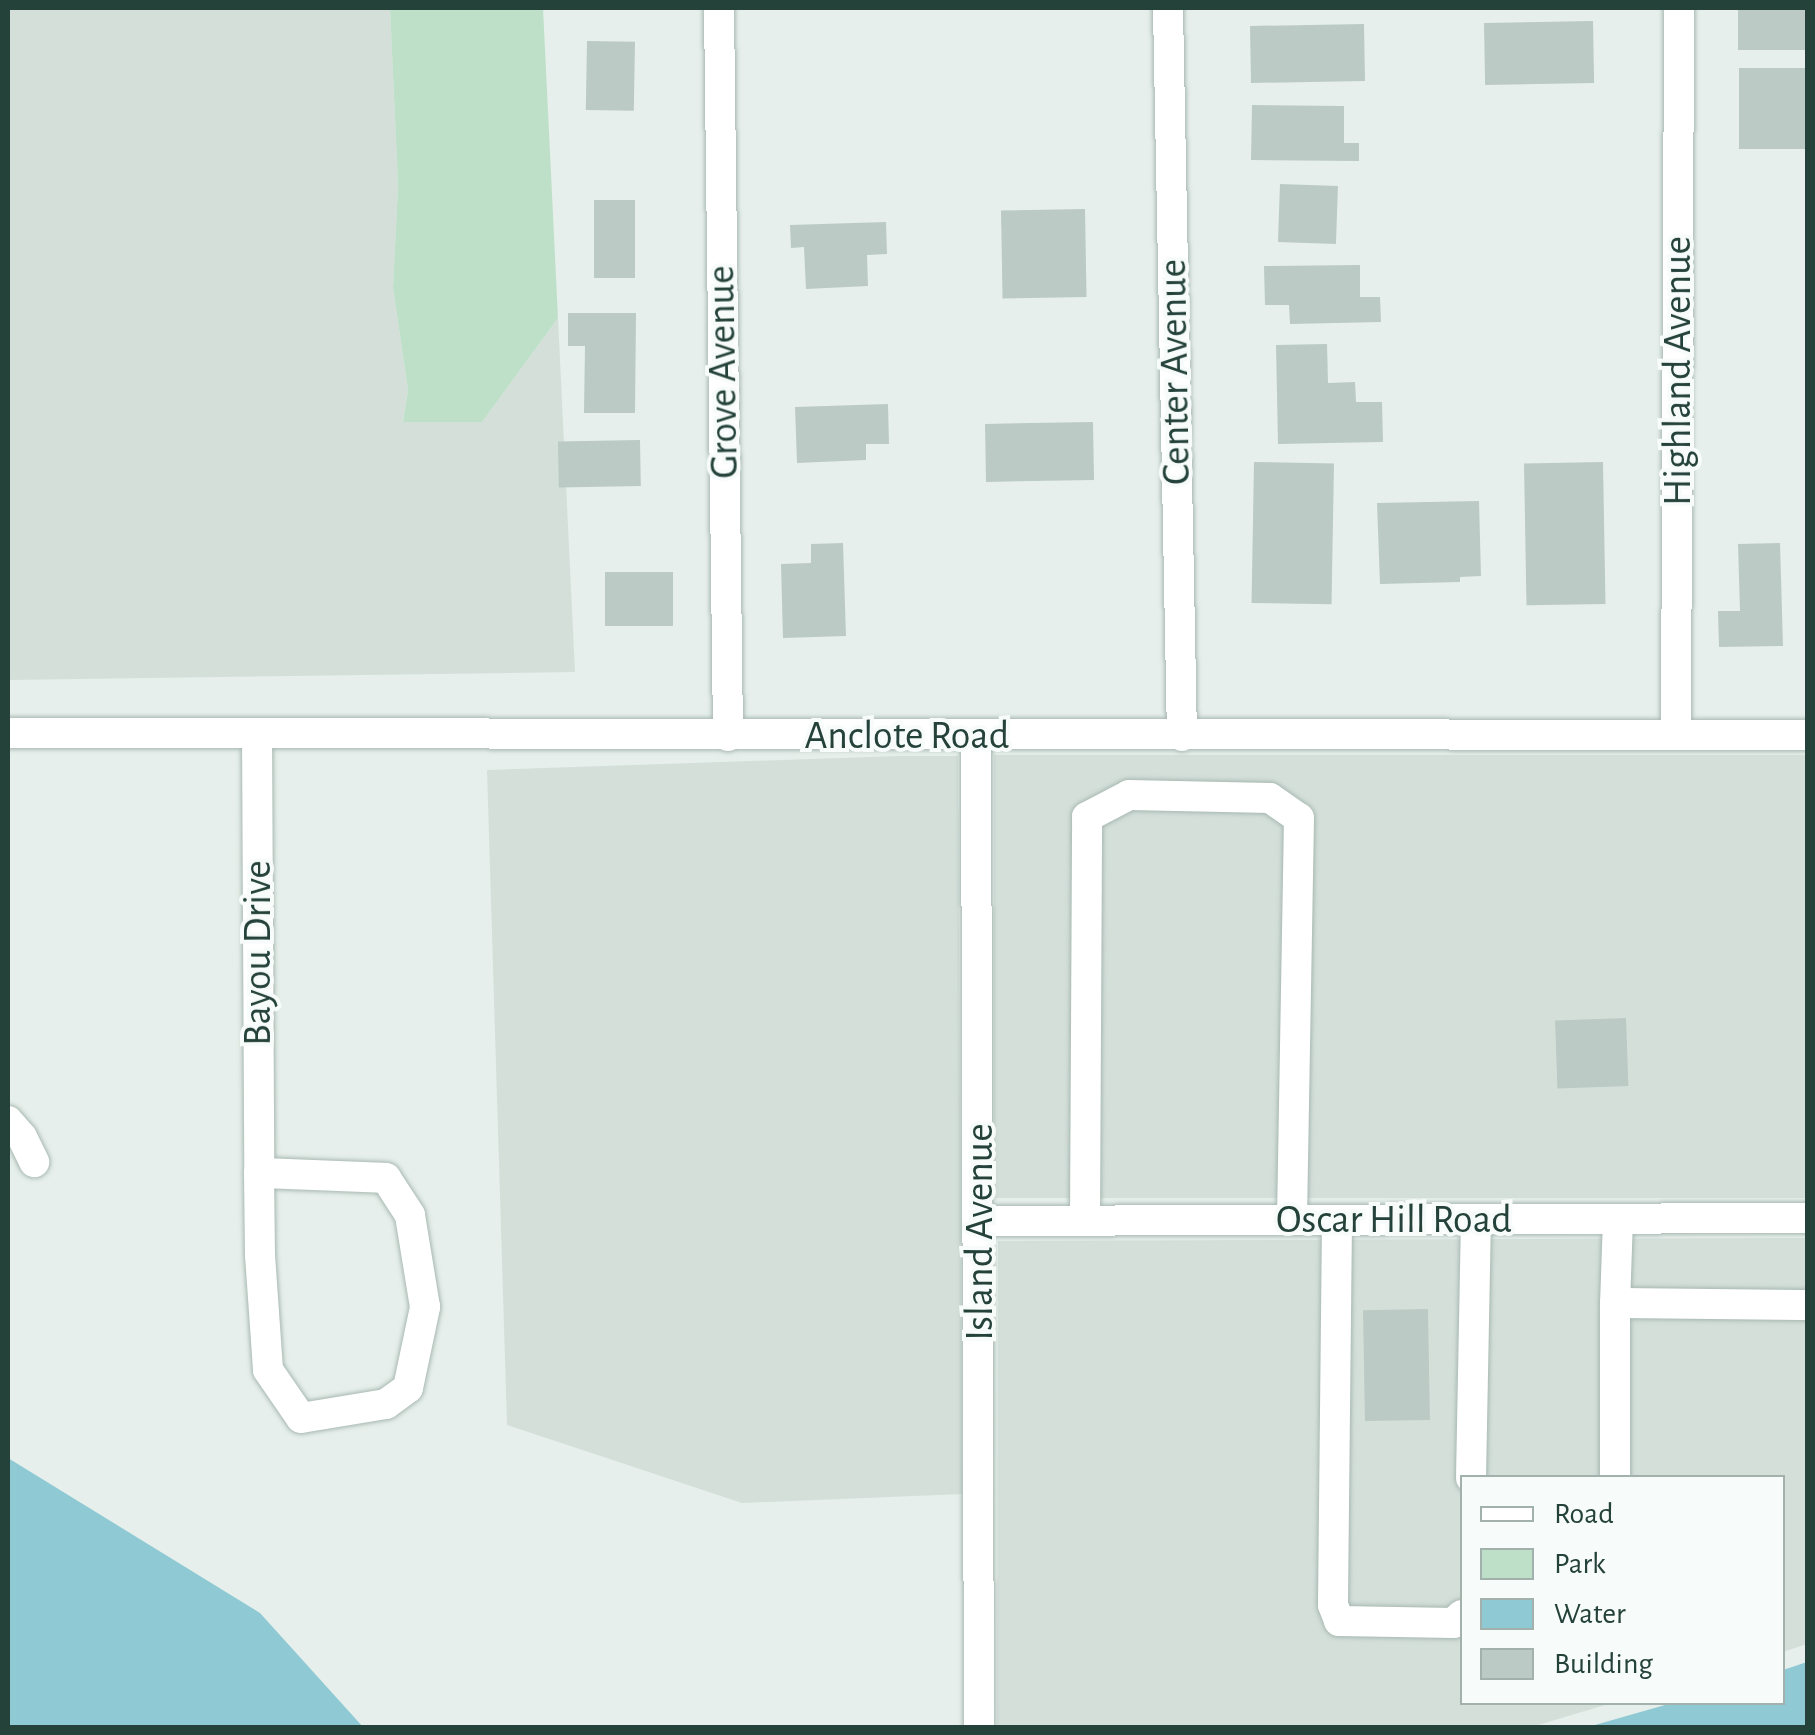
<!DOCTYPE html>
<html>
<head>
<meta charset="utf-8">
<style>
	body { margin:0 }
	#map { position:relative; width:1815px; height:1735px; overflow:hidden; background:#e6efeb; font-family:"Alegreya Sans",sans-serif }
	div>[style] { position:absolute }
	.built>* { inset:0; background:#d4dfda; transform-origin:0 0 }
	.green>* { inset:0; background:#bfe0c8 }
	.water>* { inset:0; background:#8ec9d4 }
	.building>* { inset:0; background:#bbcac4; transform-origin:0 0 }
	.roads { filter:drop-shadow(0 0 2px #a8b8b2) drop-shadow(0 0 2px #a8b8b2) }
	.minor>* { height:30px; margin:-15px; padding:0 15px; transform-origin:15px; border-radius:15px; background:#fff }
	span { translate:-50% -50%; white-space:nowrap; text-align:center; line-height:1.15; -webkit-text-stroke:8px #f7fbf9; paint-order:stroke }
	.street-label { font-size:40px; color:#24423a }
	.frame { position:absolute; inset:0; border:10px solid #24423a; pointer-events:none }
	.legend { position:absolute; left:1460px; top:1475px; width:325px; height:230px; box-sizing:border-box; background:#f7fbf9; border:2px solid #a3b1ad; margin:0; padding:12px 18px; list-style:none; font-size:30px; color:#24423a }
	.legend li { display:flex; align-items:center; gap:20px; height:50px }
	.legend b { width:50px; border:2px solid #a3b1ad }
</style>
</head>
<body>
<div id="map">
	<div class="built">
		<i style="clip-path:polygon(8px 8px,390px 8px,398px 186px,393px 288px,408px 390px,403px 421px,482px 422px,558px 318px,575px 672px,8px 680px)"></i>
		<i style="left:1807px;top:755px;width:443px;height:813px;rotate:90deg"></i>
		<i style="clip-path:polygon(898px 756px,958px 756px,962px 1494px,742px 1503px,507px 1425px,487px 770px)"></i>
		<i style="clip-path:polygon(1807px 1238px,1807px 1644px,1783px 1652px,1782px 1478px,1462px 1478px,1462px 1702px,1612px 1703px,1528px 1728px,997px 1728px,998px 1241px)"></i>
	</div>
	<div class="green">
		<i style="clip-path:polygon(390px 8px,543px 8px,558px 318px,482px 422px,403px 422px,408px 390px,393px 288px,398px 186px)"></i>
	</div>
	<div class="water">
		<i style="clip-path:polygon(8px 1458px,260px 1613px,363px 1727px,8px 1727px)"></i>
		<i style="clip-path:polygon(1807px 1662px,1807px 1727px,1588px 1727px,1672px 1703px,1782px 1702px,1783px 1670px)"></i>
	</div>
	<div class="building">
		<i style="left:1738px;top:8px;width:70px;height:42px"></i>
		<i style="left:1593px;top:21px;width:62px;height:109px;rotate:89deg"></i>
		<i style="left:1364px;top:24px;width:57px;height:114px;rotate:89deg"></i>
		<i style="left:587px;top:41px;width:48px;height:69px;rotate:1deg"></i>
		<i style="left:1808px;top:68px;width:81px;height:69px;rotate:90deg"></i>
		<i style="clip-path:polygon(1252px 105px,1344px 106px,1344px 143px,1359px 143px,1359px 161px,1251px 160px)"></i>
		<i style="left:1280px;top:184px;width:58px;height:58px;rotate:2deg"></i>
		<i style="left:594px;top:200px;width:41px;height:78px"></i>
		<i style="left:1085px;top:209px;width:88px;height:84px;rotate:89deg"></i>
		<i style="clip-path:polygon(886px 222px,887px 254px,867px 255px,868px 286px,806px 289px,804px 247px,791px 248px,790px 225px)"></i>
		<i style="clip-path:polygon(1360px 265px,1360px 297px,1380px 297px,1381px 322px,1290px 324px,1289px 305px,1265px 305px,1264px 266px)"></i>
		<i style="clip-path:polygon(568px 313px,636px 313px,635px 413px,584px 413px,585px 346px,568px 346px)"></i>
		<i style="clip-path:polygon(1327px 344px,1328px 383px,1355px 382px,1356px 402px,1382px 402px,1383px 442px,1278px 444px,1276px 345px)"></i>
		<i style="clip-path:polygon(888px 404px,889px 444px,866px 444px,866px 460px,797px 463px,795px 407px)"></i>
		<i style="left:1093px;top:422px;width:58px;height:108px;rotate:89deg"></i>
		<i style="left:640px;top:440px;width:46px;height:82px;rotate:89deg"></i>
		<i style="left:1254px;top:462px;width:80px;height:141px;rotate:1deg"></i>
		<i style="left:1603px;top:462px;width:142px;height:79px;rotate:89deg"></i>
		<i style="clip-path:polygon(1479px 501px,1481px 576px,1460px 577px,1460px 582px,1380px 584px,1377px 503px)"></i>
		<i style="clip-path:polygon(843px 543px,846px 636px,783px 638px,781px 564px,811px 563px,811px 544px)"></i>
		<i style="clip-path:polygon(1780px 543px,1783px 646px,1719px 647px,1718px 611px,1740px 611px,1738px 544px)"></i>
		<i style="left:673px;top:572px;width:54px;height:68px;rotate:90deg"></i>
		<i style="left:1626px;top:1018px;width:68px;height:71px;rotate:88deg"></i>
		<i style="left:1428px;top:1309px;width:111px;height:65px;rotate:89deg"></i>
	</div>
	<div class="roads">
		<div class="minor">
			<i style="left:719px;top:8px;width:728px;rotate:89.29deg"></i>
			<i style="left:1168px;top:8px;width:728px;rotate:88.9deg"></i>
			<i style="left:8px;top:733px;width:1800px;rotate:0.06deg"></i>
			<i style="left:257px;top:733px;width:440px;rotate:89.7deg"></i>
			<i style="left:259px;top:1173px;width:82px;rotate:89.3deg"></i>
			<i style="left:260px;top:1255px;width:115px;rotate:86deg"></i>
			<i style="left:268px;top:1370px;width:58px;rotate:55.5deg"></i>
			<i style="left:301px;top:1418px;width:86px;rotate:-9.4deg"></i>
			<i style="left:386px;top:1404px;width:27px;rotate:-36deg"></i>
			<i style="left:408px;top:1388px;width:83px;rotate:-78.1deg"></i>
			<i style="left:425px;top:1307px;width:93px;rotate:-99.3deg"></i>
			<i style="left:410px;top:1215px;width:44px;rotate:-123deg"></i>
			<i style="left:386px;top:1178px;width:127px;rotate:-177.7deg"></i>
			<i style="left:1676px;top:735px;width:727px;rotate:-89.76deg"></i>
			<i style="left:976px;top:736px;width:992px;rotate:89.83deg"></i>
			<i style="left:8px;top:1121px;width:21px;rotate:49deg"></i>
			<i style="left:22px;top:1137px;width:28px;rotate:64deg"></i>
			<i style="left:1618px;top:1219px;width:84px;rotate:92deg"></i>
			<i style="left:1615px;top:1303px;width:193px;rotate:0.6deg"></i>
			<i style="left:1337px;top:1220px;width:385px;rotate:90.6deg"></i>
			<i style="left:1333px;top:1605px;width:17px;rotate:69deg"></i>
			<i style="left:1339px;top:1621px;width:114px;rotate:1deg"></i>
			<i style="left:1453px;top:1623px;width:12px;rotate:-42deg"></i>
			<i style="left:981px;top:1221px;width:827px;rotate:-0.21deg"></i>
			<i style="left:1085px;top:1221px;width:404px;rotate:-89.7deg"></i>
			<i style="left:1087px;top:817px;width:47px;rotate:-27.6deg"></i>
			<i style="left:1129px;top:795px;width:141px;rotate:1.2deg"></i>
			<i style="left:1270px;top:798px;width:35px;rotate:35deg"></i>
			<i style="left:1299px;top:818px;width:402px;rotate:91deg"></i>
			<i style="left:1615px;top:1303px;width:175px;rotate:90deg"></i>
			<i style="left:1471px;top:1478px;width:258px;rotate:-88.9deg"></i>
		</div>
	</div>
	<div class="street-label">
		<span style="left:1678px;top:371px;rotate:-90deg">Highland Avenue</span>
		<span style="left:723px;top:372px;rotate:-91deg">Grove Avenue</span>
		<span style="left:1175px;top:372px;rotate:-91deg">Center Avenue</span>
		<span style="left:907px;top:736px">Anclote Road</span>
		<span style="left:258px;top:953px;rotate:-90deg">Bayou Drive</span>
		<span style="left:1394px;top:1220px">Oscar Hill Road</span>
		<span style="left:980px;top:1232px;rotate:-90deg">Island Avenue</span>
	</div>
	<div class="frame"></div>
	<ul class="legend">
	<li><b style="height:12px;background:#fff"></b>Road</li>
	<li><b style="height:28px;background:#bfe0c8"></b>Park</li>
	<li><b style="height:28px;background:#8ec9d4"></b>Water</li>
	<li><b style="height:28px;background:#bbcac4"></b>Building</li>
	</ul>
</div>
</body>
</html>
